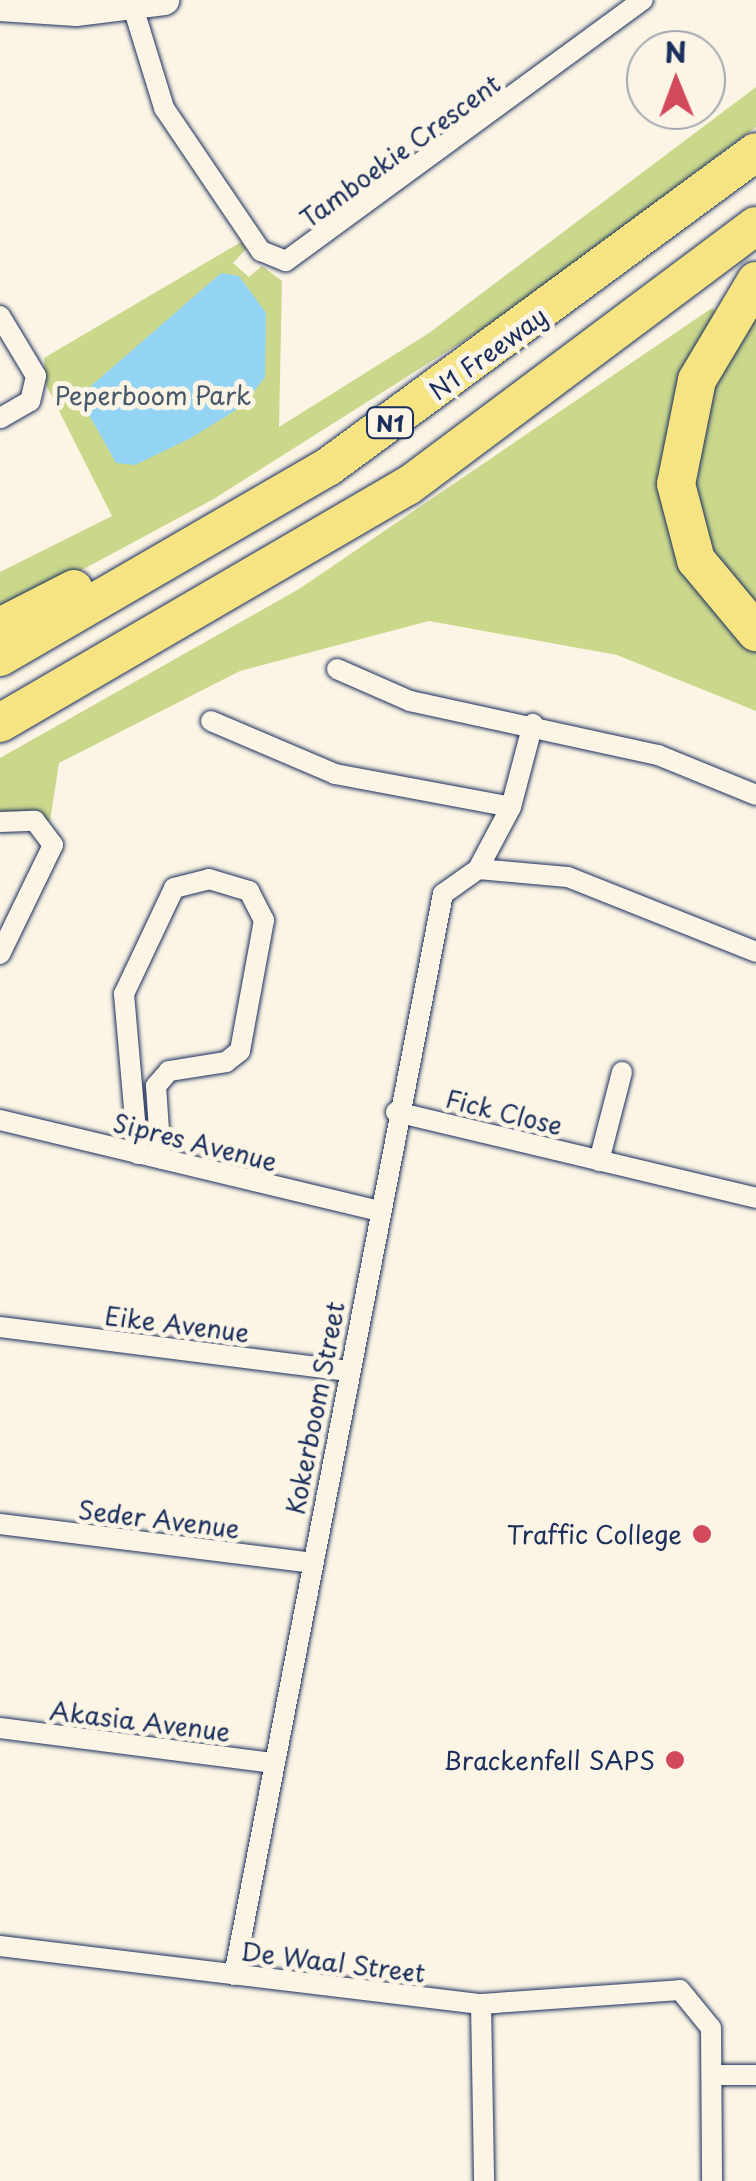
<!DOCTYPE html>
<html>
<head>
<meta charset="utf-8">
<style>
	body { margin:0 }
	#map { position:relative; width:756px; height:2181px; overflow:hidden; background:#fcf5e5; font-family:"Playpen Sans",sans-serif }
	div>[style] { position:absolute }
	.green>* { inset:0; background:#cbd88c }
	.water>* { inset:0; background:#93d3f4 }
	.roads { filter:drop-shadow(0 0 2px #1b2f5e) drop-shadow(0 0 2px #1b2f5e) }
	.street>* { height:20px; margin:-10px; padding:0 10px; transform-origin:10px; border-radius:10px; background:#fcf5e5 }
	.secondary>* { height:30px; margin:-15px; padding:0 15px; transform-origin:15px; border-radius:15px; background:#fcf5e5 }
	.highway>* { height:38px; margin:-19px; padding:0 19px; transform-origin:19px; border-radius:19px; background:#f6e381 }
	.dots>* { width:28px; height:28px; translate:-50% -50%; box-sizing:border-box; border:5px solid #fcf5e5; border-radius:50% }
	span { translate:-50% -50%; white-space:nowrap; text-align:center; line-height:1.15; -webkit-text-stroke:10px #fcf5e5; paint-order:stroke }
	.shield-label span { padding:2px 8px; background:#fcf5e5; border:2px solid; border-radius:8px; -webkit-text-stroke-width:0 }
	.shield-label { font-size:22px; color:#1b2f5e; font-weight:700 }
	.street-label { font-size:25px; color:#1b2f5e }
	.park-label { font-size:25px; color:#47596a }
	.poi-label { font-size:25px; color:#1b2f5e }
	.right { translate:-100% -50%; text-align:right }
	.north { position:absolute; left:626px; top:30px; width:100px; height:100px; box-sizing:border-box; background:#fcf5e5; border:2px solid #a2a6af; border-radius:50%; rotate:359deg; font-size:28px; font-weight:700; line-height:40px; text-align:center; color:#1b2f5e }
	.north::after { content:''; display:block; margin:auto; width:35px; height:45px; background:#d1495b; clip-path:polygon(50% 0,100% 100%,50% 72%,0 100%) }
</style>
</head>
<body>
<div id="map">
	<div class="green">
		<i style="clip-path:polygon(756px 87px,756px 127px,503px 316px,212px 500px,0 614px,0 572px,112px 516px,46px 385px,44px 358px,241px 242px,246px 249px,233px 263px,249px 277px,262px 266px,282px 281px,279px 427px,429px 333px)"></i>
		<i style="clip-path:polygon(756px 294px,756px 618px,716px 580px,684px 453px)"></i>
		<i style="clip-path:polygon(712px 308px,722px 317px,669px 467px,756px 641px,756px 711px,617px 655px,429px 621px,240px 671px,59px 763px,50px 821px,0 812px,0 758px,299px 589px)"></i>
	</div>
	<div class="water">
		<i style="clip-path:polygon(221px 273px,239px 276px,266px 313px,265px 377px,244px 405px,191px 438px,135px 465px,116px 463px,84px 406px,91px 386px)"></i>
	</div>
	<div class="roads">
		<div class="street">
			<i style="left:133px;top:7px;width:106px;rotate:72.9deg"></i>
			<i style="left:164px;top:108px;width:173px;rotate:55.9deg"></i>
			<i style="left:261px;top:251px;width:27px;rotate:22deg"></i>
			<i style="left:286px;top:261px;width:442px;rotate:-36.2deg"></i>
			<i style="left:0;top:316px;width:70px;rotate:59deg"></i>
			<i style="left:36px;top:376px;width:26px;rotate:103deg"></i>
			<i style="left:30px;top:401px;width:34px;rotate:150deg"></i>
			<i style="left:337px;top:669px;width:80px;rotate:23.7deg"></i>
			<i style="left:410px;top:701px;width:254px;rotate:12.3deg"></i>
			<i style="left:658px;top:755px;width:106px;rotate:22.2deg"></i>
			<i style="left:211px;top:721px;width:135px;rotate:23.1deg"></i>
			<i style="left:335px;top:774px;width:179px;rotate:10.6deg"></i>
			<i style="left:0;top:822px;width:35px;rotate:-2deg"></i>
			<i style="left:35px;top:821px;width:30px;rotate:53deg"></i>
			<i style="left:53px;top:845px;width:121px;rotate:115.9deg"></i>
			<i style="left:478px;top:869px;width:70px;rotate:-62deg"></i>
			<i style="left:511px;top:807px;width:86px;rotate:-75.2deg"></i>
			<i style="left:396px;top:1112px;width:370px;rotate:13.4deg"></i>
			<i style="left:0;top:1120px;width:389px;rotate:13.5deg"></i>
			<i style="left:138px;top:1154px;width:161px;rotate:-95deg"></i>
			<i style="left:124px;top:994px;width:117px;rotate:-64.7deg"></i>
			<i style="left:174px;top:888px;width:36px;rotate:-14deg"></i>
			<i style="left:209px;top:879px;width:42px;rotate:16.7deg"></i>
			<i style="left:249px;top:891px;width:33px;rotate:63deg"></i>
			<i style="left:264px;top:920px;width:133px;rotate:100.4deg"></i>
			<i style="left:240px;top:1051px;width:18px;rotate:142deg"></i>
			<i style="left:226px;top:1062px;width:58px;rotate:171deg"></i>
			<i style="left:169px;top:1071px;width:20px;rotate:131deg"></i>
			<i style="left:156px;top:1086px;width:73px;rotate:86.1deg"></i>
			<i style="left:599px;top:1161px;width:92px;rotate:-75.5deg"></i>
			<i style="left:0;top:1327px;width:351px;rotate:7.2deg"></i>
			<i style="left:0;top:1524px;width:314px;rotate:7.1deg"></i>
			<i style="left:0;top:1728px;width:276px;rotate:7.3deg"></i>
			<i style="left:0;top:1946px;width:484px;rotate:6.9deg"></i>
			<i style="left:481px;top:2004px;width:199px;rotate:-4deg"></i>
			<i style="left:680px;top:1990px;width:49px;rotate:50.8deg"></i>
			<i style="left:711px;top:2028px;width:153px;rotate:89.6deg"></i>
			<i style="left:234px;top:1975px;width:1101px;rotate:-79.06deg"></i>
			<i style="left:443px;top:894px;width:43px;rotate:-35.5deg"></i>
			<i style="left:478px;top:869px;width:90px;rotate:5.1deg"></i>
			<i style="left:568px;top:877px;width:202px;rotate:21.7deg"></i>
			<i style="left:481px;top:2004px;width:177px;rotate:89deg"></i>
			<i style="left:714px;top:2075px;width:42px"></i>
		</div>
		<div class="secondary">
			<i style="left:0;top:6px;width:76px;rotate:3.8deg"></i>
			<i style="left:76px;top:11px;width:89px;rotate:-7.1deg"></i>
		</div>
		<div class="highway">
			<i style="left:756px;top:281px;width:115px;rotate:120.8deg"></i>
			<i style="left:697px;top:380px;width:106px;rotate:101.4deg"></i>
			<i style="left:676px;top:484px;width:79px;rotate:75.3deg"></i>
			<i style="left:696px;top:560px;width:94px;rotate:50.2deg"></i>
			<i style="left:0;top:627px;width:83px;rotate:-27.2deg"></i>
			<i style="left:0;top:657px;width:379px;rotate:-30.1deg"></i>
			<i style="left:328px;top:467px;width:531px;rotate:-36.35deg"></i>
			<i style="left:0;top:723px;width:472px;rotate:-30.2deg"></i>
			<i style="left:408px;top:486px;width:434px;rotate:-36.8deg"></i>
		</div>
	</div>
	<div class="dots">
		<i style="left:702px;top:1534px;background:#d1495b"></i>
		<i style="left:675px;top:1760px;background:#d1495b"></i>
	</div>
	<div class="shield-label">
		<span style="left:390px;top:423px">N1</span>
	</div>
	<div class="street-label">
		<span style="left:400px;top:151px;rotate:-36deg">Tamboekie Crescent</span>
		<span style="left:488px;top:353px;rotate:-36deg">N1 Freeway</span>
		<span style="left:504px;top:1112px;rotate:14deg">Fick Close</span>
		<span style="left:195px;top:1142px;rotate:14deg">Sipres Avenue</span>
		<span style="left:177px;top:1324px;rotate:7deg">Eike Avenue</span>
		<span style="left:315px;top:1408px;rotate:-79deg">Kokerboom Street</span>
		<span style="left:159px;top:1519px;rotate:7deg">Seder Avenue</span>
		<span style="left:140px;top:1721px;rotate:7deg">Akasia Avenue</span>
		<span style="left:333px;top:1962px;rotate:7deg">De Waal Street</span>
	</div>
	<div class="park-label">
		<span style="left:153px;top:395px">Peperboom Park</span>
	</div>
	<div class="poi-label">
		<span class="right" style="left:682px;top:1534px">Traffic College</span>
		<span class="right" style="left:655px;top:1760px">Brackenfell SAPS</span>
	</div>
	<div class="north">N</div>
</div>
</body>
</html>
